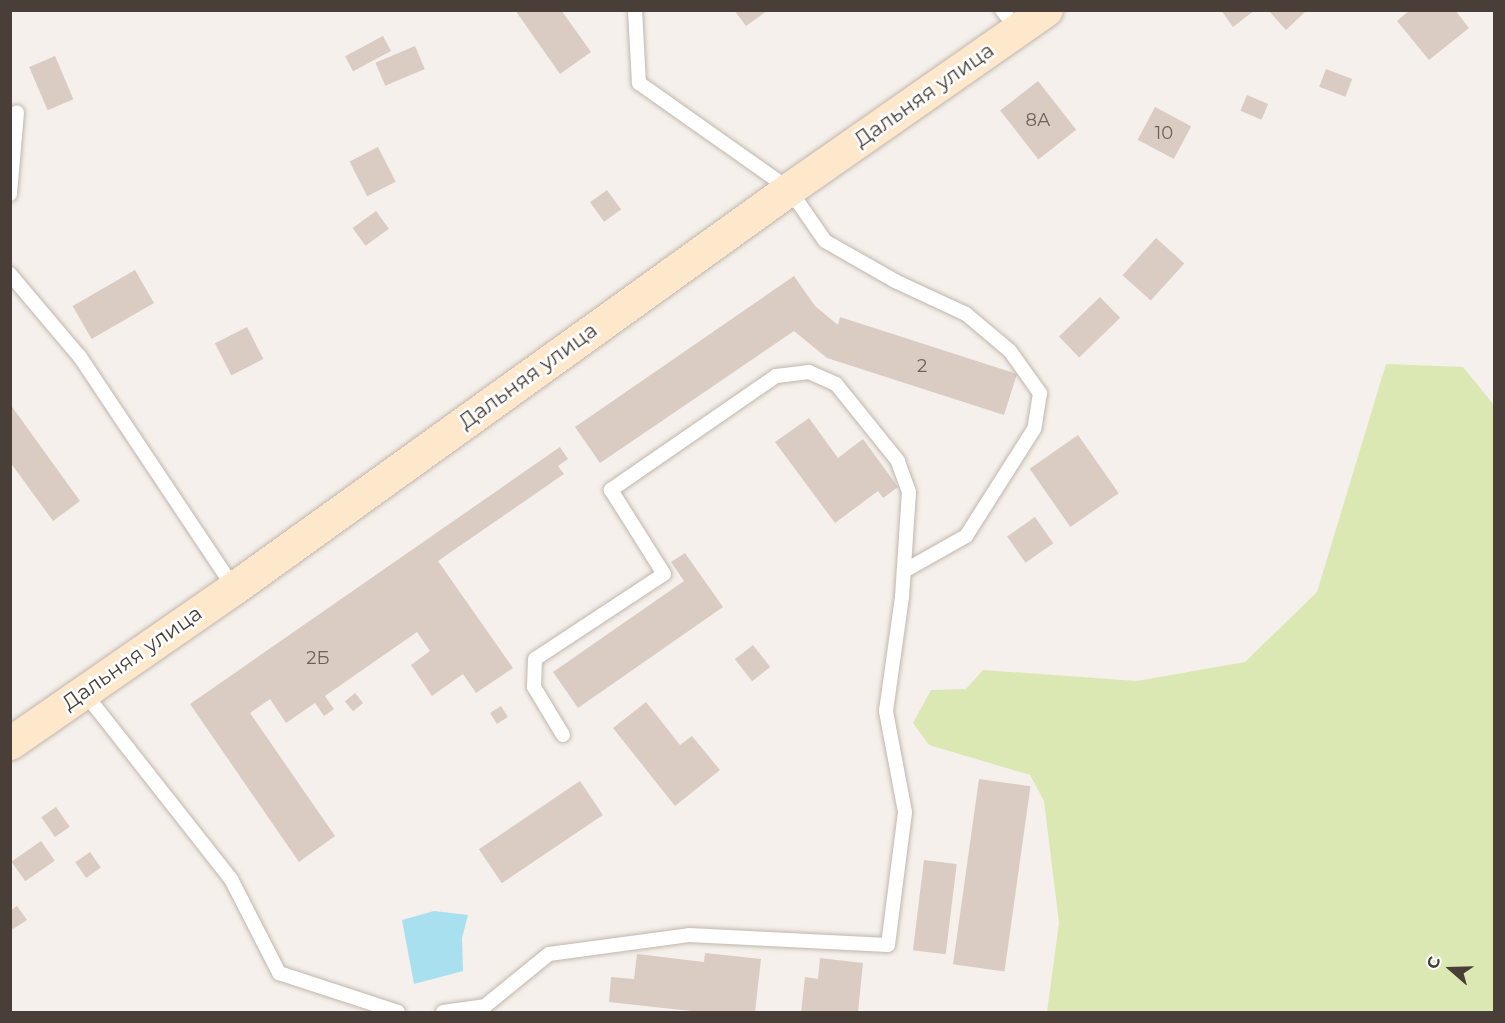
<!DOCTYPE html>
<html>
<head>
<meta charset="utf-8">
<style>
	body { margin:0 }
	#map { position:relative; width:1505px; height:1023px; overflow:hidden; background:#f5f0eb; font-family:Montserrat,sans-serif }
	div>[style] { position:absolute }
	.green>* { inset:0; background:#dbe8b4 }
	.water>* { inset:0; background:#a8e0f0 }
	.building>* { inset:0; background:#daccc3; transform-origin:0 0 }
	.roads { filter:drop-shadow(0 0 2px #c1b6ad) drop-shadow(0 0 2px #c1b6ad) }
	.lane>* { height:14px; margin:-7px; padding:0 7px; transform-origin:7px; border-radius:7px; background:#fff }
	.secondary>* { height:33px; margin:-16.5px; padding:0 16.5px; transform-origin:16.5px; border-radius:16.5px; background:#fee8cc }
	span { translate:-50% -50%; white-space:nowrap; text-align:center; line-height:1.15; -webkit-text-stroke:5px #fff; paint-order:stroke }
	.number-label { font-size:18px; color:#6d625b }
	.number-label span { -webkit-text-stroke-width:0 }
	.street-label { font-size:21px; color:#493f38 }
	.frame { position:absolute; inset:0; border:12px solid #493f38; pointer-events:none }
	.north { position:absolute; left:1421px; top:939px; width:60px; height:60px; -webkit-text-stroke:4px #fff; paint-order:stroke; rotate:290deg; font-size:16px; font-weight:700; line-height:24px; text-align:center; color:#493f38 }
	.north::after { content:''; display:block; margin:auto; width:21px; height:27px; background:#493f38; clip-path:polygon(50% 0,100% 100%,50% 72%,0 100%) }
</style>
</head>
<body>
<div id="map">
	<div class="green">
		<i style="clip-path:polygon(1386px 364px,1463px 367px,1494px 405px,1494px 1012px,1047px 1012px,1059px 923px,1044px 801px,1030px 775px,929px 745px,913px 723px,931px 690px,966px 689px,983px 670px,1137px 681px,1245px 662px,1317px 592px)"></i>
	</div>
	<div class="water">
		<i style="clip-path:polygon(434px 911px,468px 915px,462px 938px,463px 971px,414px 984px,402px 920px)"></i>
	</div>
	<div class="building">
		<i style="clip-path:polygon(515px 10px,561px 10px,591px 52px,560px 74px)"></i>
		<i style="clip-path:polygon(734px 10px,768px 10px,746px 26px)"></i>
		<i style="clip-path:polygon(1221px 10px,1255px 10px,1233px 27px)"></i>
		<i style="clip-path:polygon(1268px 10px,1303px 10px,1305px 12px,1286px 30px)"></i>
		<i style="clip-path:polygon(1410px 10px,1455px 10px,1469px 28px,1429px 60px,1397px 21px)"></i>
		<i style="left:383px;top:36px;width:17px;height:43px;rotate:62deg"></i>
		<i style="left:415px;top:46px;width:25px;height:43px;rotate:67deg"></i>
		<i style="left:55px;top:56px;width:47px;height:28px;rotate:67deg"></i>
		<i style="left:1326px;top:69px;width:28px;height:19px;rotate:21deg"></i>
		<i style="left:1038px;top:81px;width:62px;height:48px;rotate:52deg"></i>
		<i style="left:1247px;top:95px;width:23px;height:17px;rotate:23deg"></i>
		<i style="left:1155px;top:107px;width:41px;height:37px;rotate:28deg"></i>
		<i style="left:378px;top:147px;width:39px;height:32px;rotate:63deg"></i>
		<i style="left:607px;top:190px;width:24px;height:21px;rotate:54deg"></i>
		<i style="left:376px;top:211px;width:22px;height:29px;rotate:54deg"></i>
		<i style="left:1156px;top:238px;width:38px;height:50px;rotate:42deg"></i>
		<i style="left:135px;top:270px;width:38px;height:72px;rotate:60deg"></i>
		<i style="clip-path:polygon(794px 276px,815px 306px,838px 325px,840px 317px,1017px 374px,1004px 415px,827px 358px,794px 331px,600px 463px,575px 427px)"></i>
		<i style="left:1100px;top:297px;width:29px;height:57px;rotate:46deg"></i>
		<i style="left:247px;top:327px;width:36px;height:36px;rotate:63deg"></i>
		<i style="clip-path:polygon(10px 404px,80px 501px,53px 521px,10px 462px)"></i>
		<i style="clip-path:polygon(809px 418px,838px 458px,863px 439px,898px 487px,883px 498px,878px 491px,835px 523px,775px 442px)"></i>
		<i style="left:1078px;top:435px;width:71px;height:59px;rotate:55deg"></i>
		<i style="clip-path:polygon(560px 447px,568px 459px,558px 466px,564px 474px,438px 561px,513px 668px,476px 693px,463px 674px,432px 696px,411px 665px,430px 651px,417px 632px,325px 696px,334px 709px,324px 716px,315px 703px,286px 723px,270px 699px,250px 713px,335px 836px,299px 862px,190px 704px)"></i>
		<i style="left:1035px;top:517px;width:32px;height:34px;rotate:55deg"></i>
		<i style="clip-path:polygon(685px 553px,723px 607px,578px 708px,553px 672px,684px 581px,671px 562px)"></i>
		<i style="left:753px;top:645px;width:28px;height:23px;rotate:52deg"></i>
		<i style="left:355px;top:693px;width:13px;height:13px;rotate:51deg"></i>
		<i style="clip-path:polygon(646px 702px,680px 745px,692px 736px,720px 770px,675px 806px,613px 728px)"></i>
		<i style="left:501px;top:706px;width:13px;height:13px;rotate:58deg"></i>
		<i style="left:979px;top:779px;width:52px;height:187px;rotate:8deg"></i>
		<i style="left:580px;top:781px;width:41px;height:122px;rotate:56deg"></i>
		<i style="left:56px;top:807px;width:24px;height:18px;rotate:55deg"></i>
		<i style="left:41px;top:841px;width:24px;height:36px;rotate:55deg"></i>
		<i style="left:90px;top:852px;width:19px;height:18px;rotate:55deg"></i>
		<i style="left:924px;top:860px;width:33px;height:91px;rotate:7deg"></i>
		<i style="clip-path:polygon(17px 906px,27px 920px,10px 931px,10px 911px)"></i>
		<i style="clip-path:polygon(705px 953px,761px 959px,755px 1012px,700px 1012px,609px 1002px,611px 977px,634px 979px,637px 954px,704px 962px)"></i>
		<i style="clip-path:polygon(820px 958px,863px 963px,858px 1012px,801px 1012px,805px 977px,818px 979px)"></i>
	</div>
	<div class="roads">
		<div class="lane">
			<i style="left:635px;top:10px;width:73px;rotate:86.9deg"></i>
			<i style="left:639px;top:83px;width:184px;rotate:35.2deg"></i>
			<i style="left:789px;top:189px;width:63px;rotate:55.3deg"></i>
			<i style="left:825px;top:241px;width:81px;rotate:29.7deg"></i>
			<i style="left:895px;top:281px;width:78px;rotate:24.9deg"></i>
			<i style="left:966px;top:314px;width:57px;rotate:40.1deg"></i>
			<i style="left:1010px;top:351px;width:52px;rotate:54.5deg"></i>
			<i style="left:1040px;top:393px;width:36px;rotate:99deg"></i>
			<i style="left:1034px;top:429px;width:127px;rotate:122.4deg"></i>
			<i style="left:966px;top:536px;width:71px;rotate:150.6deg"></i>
			<i style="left:1002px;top:10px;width:26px;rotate:51deg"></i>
			<i style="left:10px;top:194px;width:82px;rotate:-85.1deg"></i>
			<i style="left:10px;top:274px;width:109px;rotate:49.9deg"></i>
			<i style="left:80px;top:357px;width:278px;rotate:56.3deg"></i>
			<i style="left:83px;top:691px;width:239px;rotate:51.8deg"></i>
			<i style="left:231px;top:879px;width:106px;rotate:62.9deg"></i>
			<i style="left:279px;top:973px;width:125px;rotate:18.1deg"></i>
			<i style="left:443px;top:1012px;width:42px;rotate:-8.1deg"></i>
			<i style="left:485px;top:1006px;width:82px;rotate:-39.1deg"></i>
			<i style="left:549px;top:954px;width:141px;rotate:-7.7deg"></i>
			<i style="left:689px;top:935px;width:199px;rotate:2.9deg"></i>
			<i style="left:888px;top:945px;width:134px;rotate:-82.7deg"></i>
			<i style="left:905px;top:812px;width:103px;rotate:-100.7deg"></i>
			<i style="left:886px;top:711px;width:115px;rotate:-82deg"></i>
			<i style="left:902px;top:597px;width:105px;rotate:-86.2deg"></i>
			<i style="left:909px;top:492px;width:33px;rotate:-110deg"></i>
			<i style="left:898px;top:461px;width:99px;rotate:-128.8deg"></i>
			<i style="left:836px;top:384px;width:30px;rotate:-156deg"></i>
			<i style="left:809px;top:372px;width:33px;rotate:173deg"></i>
			<i style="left:776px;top:376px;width:201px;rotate:145.4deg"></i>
			<i style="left:611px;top:490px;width:99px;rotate:57.8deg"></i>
			<i style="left:664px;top:574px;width:154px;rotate:146.6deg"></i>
			<i style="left:535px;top:659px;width:28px;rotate:92deg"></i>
			<i style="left:534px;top:687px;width:56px;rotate:58.9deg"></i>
		</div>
		<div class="secondary">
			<i style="left:10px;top:743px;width:272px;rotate:-34.7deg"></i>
			<i style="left:234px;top:588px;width:684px;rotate:-35.71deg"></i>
			<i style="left:789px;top:189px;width:313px;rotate:-34.9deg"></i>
		</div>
	</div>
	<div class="number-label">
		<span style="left:1038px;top:120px">8А</span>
		<span style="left:1164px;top:133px">10</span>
		<span style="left:922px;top:366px">2</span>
		<span style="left:318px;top:658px">2Б</span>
	</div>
	<div class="street-label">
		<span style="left:924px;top:95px;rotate:-35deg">Дальняя улица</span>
		<span style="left:528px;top:376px;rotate:-36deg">Дальняя улица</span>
		<span style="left:132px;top:658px;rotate:-35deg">Дальняя улица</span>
	</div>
	<div class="frame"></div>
	<div class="north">С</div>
</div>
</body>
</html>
